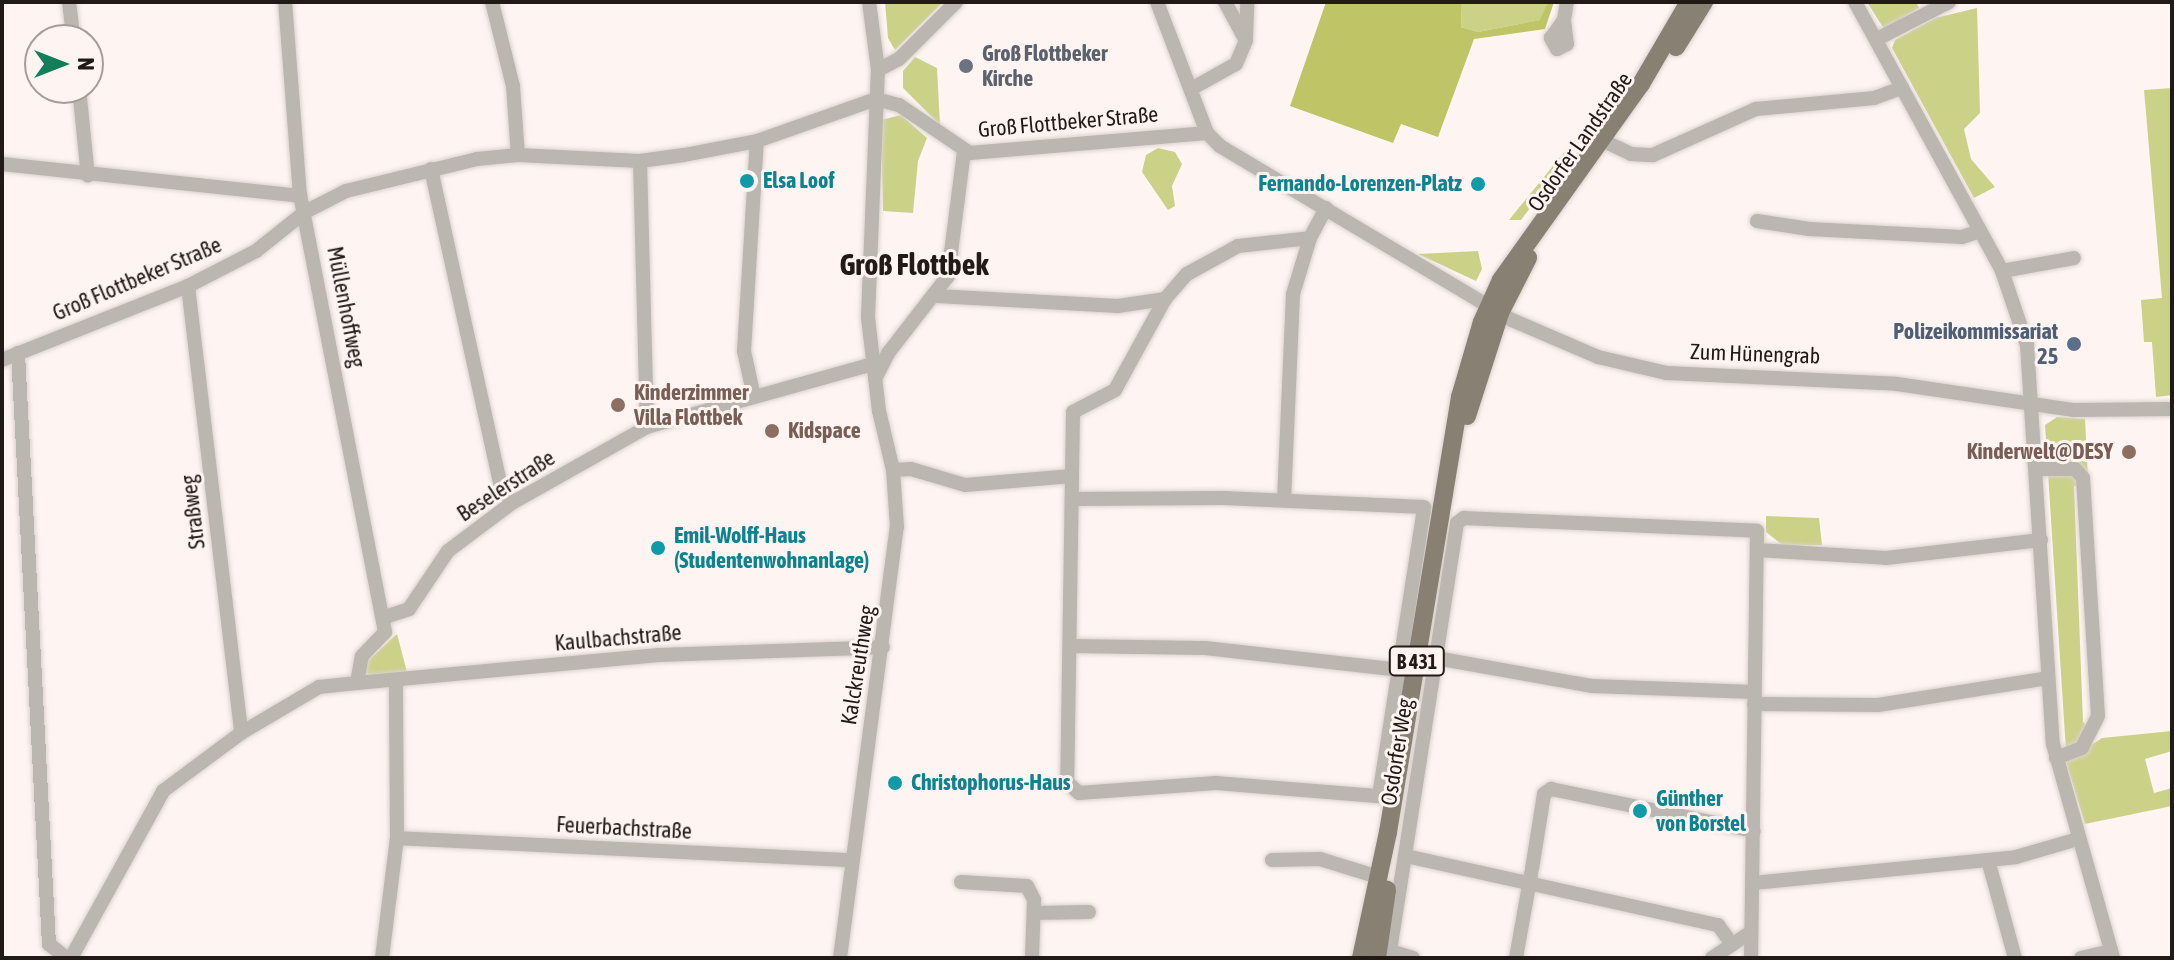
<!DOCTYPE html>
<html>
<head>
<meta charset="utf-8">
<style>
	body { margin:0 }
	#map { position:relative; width:2174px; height:960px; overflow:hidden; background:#fef5f2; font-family:"Asap Condensed",sans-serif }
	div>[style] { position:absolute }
	.green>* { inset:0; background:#ccd188 }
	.forest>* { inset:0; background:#bfc466 }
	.roads { filter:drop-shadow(0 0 2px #dbd2cf) drop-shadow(0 0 2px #dbd2cf) }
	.minor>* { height:14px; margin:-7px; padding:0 7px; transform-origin:7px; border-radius:7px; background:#bbb6af }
	.major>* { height:18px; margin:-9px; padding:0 9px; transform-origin:9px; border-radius:9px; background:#888072 }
	.dots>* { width:22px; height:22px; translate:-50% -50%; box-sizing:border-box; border:4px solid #fef5f2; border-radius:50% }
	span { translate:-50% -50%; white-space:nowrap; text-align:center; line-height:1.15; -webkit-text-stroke:6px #fef5f2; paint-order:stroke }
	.shield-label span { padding:2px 6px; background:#fef5f2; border:2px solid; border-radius:6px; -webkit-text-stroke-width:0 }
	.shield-label { font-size:20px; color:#221a17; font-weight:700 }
	.worship-label { font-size:22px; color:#5b616d; font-weight:700 }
	.left { translate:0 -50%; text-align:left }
	.street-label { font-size:22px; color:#221a17 }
	.culture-label { font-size:22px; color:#0d838f; font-weight:700 }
	.right { translate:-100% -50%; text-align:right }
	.service-label { font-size:22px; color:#4e5e75; font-weight:700 }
	.education-label { font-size:22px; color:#785e54; font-weight:700 }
	.district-label { font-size:30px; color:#221a17; font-weight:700 }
	.frame { position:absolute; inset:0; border:4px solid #221a17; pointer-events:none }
	.north { position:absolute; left:24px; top:24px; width:80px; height:80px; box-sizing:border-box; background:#fef5f2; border:2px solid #a69d9a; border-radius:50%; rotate:90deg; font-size:22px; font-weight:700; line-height:32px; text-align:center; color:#221a17 }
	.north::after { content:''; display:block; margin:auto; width:28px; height:36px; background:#137f5a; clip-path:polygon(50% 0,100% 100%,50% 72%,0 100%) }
</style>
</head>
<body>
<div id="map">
	<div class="green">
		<i style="clip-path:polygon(885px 2px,943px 2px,895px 50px,888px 38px)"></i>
		<i style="clip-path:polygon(1462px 2px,1548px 2px,1541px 20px,1478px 32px,1461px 27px)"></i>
		<i style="clip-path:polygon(1867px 2px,1916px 2px,1919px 8px,1884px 29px)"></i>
		<i style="clip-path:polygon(1977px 8px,1980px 113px,1964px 129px,1971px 159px,1995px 187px,1974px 198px,1892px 48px,1895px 40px,1935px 18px)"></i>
		<i style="clip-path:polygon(915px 57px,937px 68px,940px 125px,903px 88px,903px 71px)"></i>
		<i style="clip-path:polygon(2172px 88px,2172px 395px,2156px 397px,2152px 342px,2144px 342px,2141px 300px,2162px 298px,2144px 90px)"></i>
		<i style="clip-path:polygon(901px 115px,927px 138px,918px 161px,913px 213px,883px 211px,881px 120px)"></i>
		<i style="clip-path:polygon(1574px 140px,1580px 141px,1521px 220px,1509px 220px)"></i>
		<i style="clip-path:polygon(1158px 148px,1175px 152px,1182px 164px,1172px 186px,1175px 206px,1168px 210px,1142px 172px,1146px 155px)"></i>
		<i style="clip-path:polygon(1478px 251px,1482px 269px,1476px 281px,1418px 254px)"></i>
		<i style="clip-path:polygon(2057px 417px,2085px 419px,2088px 478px,2048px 465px,2045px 425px)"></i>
		<i style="clip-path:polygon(2048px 473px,2076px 473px,2081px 487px,2074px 486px,2083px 722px,2088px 727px,2083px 740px,2066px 751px)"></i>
		<i style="clip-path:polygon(1766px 516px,1819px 518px,1822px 545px,1784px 546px,1766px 532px)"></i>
		<i style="clip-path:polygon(397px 634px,407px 672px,366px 675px,364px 664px)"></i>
		<i style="clip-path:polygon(2172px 731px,2172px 751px,2145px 759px,2154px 793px,2172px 788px,2172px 806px,2085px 824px,2066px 762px,2102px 738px)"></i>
	</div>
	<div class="forest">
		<i style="clip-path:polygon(1326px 2px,1462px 2px,1461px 27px,1478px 32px,1540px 20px,1548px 2px,1554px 2px,1545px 29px,1474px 39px,1438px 137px,1401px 124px,1393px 143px,1290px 106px)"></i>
	</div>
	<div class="roads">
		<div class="minor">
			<i style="left:69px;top:2px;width:38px;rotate:83deg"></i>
			<i style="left:492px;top:2px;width:87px;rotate:76deg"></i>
			<i style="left:513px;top:86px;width:69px;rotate:85.9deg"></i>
			<i style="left:1157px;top:2px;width:140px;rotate:69.1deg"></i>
			<i style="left:1207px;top:133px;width:18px;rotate:45deg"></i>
			<i style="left:1220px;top:146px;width:340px;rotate:30.8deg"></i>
			<i style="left:1512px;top:320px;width:94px;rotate:23.3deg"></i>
			<i style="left:1598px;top:357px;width:71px;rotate:13.1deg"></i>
			<i style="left:1667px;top:373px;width:230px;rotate:2.7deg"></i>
			<i style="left:1897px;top:384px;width:179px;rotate:8.4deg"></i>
			<i style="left:2074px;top:410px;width:98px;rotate:-0.6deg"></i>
			<i style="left:1225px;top:2px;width:42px;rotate:61.6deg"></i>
			<i style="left:1855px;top:2px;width:307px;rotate:61.3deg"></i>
			<i style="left:2002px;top:271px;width:78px;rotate:71.3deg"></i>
			<i style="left:2027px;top:345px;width:400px;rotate:86.3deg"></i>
			<i style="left:2053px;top:744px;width:222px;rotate:74.3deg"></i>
			<i style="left:1564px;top:20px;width:24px;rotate:83deg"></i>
			<i style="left:1567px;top:44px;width:11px;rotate:153deg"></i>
			<i style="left:1557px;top:49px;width:13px;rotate:-119deg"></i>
			<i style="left:1551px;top:38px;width:22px;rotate:-54deg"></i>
			<i style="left:1564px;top:20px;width:18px;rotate:-81deg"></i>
			<i style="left:1877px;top:39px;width:81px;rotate:-27.2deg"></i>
			<i style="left:878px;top:70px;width:24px;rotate:-28deg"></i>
			<i style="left:899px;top:59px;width:81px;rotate:-45deg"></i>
			<i style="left:79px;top:88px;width:88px;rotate:84.2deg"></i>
			<i style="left:1191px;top:89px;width:51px;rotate:-29.1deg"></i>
			<i style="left:1236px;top:64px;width:26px;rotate:-67deg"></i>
			<i style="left:1246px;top:40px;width:38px;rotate:-88deg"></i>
			<i style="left:1610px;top:144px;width:23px;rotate:25deg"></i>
			<i style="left:1631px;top:154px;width:22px;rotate:3deg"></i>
			<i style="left:1653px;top:155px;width:113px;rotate:-24.1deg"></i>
			<i style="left:1756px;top:109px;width:119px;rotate:-5.3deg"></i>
			<i style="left:1874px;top:98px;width:30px;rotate:-20deg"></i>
			<i style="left:640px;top:161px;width:266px;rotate:88.5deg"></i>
			<i style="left:2px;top:164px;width:300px;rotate:6.1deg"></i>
			<i style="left:431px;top:169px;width:322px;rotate:77.6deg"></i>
			<i style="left:500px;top:484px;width:22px;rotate:58deg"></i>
			<i style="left:1757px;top:221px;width:53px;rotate:8.7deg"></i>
			<i style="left:1809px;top:229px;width:153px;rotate:3deg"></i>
			<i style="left:1962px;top:237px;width:19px;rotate:-18deg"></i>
			<i style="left:2002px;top:271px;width:73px;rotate:-10.2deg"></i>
			<i style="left:188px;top:286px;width:450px;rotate:83.2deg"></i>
			<i style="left:937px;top:296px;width:181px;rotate:3.2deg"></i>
			<i style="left:1118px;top:306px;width:48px;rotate:-8.5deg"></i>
			<i style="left:1165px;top:299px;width:33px;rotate:-49deg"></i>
			<i style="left:1187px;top:274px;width:58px;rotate:-28.8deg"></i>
			<i style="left:1238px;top:246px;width:72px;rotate:-6.3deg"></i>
			<i style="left:18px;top:353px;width:592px;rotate:87deg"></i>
			<i style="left:49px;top:944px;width:22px;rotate:39deg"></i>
			<i style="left:2px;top:360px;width:200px;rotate:-21.7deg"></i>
			<i style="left:188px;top:286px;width:76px;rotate:-27.2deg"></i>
			<i style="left:256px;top:251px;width:63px;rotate:-38.5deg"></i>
			<i style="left:305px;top:212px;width:46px;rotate:-27.1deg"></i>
			<i style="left:346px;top:191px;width:135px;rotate:-13.7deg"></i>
			<i style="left:477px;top:159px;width:41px;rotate:-5.6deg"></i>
			<i style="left:518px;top:155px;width:122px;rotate:2.8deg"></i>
			<i style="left:640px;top:161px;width:44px;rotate:-7.8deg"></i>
			<i style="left:684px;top:155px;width:74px;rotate:-10.9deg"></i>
			<i style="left:757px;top:141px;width:126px;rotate:-19.4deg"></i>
			<i style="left:876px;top:99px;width:24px;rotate:15deg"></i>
			<i style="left:899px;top:105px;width:86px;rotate:34.1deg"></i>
			<i style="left:970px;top:153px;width:238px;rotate:-4.8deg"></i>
			<i style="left:875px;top:379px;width:30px;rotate:-63deg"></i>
			<i style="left:889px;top:352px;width:96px;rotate:-52.2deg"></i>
			<i style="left:948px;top:276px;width:126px;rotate:-82.7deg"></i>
			<i style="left:754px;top:397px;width:47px;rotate:-102.3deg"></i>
			<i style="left:744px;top:351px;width:210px;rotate:-86.5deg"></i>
			<i style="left:2037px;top:469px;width:38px"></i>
			<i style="left:2075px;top:469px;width:12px;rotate:48deg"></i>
			<i style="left:2083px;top:478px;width:238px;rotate:86.4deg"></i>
			<i style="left:2098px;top:716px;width:36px;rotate:117deg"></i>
			<i style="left:2082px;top:748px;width:28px;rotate:159deg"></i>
			<i style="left:893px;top:470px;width:18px;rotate:-3deg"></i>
			<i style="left:911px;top:469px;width:56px;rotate:16.5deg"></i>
			<i style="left:965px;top:485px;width:107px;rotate:-4.8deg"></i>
			<i style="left:1072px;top:476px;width:64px;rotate:-89.1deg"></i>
			<i style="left:1073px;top:412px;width:47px;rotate:-27.6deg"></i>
			<i style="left:1115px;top:390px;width:104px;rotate:-61.2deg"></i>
			<i style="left:1072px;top:476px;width:306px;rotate:90.9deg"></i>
			<i style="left:1067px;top:782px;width:16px;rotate:43deg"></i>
			<i style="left:1079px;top:793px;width:137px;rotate:-4.2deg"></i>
			<i style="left:1216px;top:783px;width:164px;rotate:4.6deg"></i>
			<i style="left:1379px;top:796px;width:292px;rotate:-81.1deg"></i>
			<i style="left:1074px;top:499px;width:150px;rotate:-0.4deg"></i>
			<i style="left:1224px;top:498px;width:200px;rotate:2.6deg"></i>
			<i style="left:1284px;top:500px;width:206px;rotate:-87.5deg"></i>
			<i style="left:1293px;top:294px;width:59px;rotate:-73.1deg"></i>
			<i style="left:1310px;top:238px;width:34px;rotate:-62deg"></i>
			<i style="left:1757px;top:550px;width:129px;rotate:3.5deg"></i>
			<i style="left:1886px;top:558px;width:156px;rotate:-6.6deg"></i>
			<i style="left:385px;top:617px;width:25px;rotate:-18deg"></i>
			<i style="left:409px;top:609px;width:70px;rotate:-56.1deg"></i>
			<i style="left:448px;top:551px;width:80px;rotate:-36.9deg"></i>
			<i style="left:512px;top:503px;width:155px;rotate:-29.4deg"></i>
			<i style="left:647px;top:427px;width:235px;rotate:-15.6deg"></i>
			<i style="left:1071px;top:646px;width:134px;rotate:0.9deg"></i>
			<i style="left:1205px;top:648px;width:197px;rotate:6.4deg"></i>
			<i style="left:1436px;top:658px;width:158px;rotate:10.2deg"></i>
			<i style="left:1592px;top:686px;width:162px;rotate:2.1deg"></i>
			<i style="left:357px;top:683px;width:303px;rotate:-5.3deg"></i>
			<i style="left:659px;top:655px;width:224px;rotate:-2deg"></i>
			<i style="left:1754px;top:704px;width:124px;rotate:0.5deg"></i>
			<i style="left:1878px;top:705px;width:172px;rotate:-9deg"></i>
			<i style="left:397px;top:838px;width:453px;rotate:2.8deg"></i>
			<i style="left:1406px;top:856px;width:320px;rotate:12.5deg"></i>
			<i style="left:1718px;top:925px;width:24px;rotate:54deg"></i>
			<i style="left:1272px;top:860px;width:48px;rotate:-1.2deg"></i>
			<i style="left:1320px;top:859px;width:61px;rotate:17.2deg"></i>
			<i style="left:1988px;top:860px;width:102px;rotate:74.6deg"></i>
			<i style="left:1532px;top:869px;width:76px;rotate:-80.9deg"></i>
			<i style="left:1544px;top:794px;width:9px;rotate:-36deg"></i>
			<i style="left:1551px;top:789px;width:207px;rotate:11.7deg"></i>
			<i style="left:961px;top:882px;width:66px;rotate:3.5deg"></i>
			<i style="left:1027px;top:886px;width:16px;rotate:63deg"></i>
			<i style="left:1034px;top:900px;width:58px;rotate:92deg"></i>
			<i style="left:1753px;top:883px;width:264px;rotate:-5.6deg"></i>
			<i style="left:2016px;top:857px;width:65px;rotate:-16.2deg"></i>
			<i style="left:1034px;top:913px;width:55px;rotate:-1deg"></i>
			<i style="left:1390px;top:951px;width:433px;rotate:-81.1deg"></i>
			<i style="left:1457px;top:523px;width:9px;rotate:-36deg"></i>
			<i style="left:1464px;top:518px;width:293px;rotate:2.5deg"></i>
			<i style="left:1757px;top:531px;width:427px;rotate:90.8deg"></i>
			<i style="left:1390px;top:951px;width:24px;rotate:17deg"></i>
			<i style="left:71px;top:958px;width:191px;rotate:-61.1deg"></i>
			<i style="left:163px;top:791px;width:97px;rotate:-36.6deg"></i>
			<i style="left:241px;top:733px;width:91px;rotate:-30.5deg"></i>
			<i style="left:319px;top:687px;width:38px;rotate:-6deg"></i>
			<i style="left:357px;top:683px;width:27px;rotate:-80deg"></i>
			<i style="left:362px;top:656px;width:33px;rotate:-46deg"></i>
			<i style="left:385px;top:632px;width:444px;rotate:-101deg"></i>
			<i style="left:300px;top:196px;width:195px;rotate:-94.4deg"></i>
			<i style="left:382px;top:958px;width:121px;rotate:-82.9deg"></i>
			<i style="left:397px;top:838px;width:157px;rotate:-90.4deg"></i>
			<i style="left:840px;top:958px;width:435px;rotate:-82.5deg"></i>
			<i style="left:897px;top:527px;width:57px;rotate:-94deg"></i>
			<i style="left:893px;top:470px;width:61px;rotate:-103.3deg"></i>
			<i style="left:879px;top:411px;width:95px;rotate:-96.7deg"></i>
			<i style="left:868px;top:317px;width:247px;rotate:-87.7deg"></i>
			<i style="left:878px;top:70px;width:69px;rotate:-97.5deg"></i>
			<i style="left:1516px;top:958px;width:85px;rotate:-79.9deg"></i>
			<i style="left:1712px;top:958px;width:47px;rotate:-33.7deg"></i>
			<i style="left:2081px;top:958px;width:31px;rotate:-13deg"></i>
		</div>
		<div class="major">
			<i style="left:1676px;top:47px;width:53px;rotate:-58.1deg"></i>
			<i style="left:1467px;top:416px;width:108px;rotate:-72.2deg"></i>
			<i style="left:1500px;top:313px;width:62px;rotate:-63deg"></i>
			<i style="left:1361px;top:958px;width:129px;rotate:-77.9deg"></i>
			<i style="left:1388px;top:832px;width:441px;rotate:-80.6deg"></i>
			<i style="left:1460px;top:397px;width:78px;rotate:-73.7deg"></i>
			<i style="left:1482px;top:322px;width:46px;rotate:-65.7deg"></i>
			<i style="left:1501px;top:280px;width:241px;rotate:-54.5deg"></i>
			<i style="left:1641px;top:84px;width:95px;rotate:-59.7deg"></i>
			<i style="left:1377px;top:958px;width:69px;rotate:-81.6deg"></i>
		</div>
	</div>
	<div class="dots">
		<i style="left:966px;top:66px;background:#6b7280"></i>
		<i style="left:747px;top:181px;background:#0f9aa8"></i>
		<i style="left:1478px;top:184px;background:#0f9aa8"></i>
		<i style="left:2074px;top:344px;background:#5c6f8a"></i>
		<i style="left:618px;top:405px;background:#8d6e63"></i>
		<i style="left:772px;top:431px;background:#8d6e63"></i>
		<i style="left:2129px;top:452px;background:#8d6e63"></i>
		<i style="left:658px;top:548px;background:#0f9aa8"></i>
		<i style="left:895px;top:783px;background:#0f9aa8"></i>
		<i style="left:1640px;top:811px;background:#0f9aa8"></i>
	</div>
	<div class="shield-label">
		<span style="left:1417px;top:661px">B 431</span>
	</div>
	<div class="worship-label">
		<span class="left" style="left:982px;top:66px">Groß Flottbeker<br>Kirche</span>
	</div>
	<div class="street-label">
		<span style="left:1068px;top:122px;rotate:-5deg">Groß Flottbeker Straße</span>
		<span style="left:1580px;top:142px;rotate:-55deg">Osdorfer Landstraße</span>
		<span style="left:137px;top:279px;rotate:-23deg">Groß Flottbeker Straße</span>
		<span style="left:346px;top:307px;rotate:79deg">Müllenhoffweg</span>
		<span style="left:1755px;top:354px;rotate:2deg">Zum Hünengrab</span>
		<span style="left:506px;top:486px;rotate:-33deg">Beselerstraße</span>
		<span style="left:193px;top:512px;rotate:-97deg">Straßweg</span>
		<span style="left:618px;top:638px;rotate:-5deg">Kaulbachstraße</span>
		<span style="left:858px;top:665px;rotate:-81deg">Kalckreuthweg</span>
		<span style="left:1397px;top:752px;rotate:-81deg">Osdorfer Weg</span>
		<span style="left:624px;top:828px;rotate:3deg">Feuerbachstraße</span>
	</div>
	<div class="culture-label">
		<span class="left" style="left:763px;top:181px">Elsa Loof</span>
		<span class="right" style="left:1462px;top:184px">Fernando-Lorenzen-Platz</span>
		<span class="left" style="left:674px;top:548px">Emil-Wolff-Haus<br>(Studentenwohnanlage)</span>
		<span class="left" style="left:911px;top:783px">Christophorus-Haus</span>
		<span class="left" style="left:1656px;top:811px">Günther<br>von Borstel</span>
	</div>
	<div class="service-label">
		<span class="right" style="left:2058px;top:344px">Polizeikommissariat<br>25</span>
	</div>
	<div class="education-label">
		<span class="left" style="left:634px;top:405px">Kinderzimmer<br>Villa Flottbek</span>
		<span class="left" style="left:788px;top:431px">Kidspace</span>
		<span class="right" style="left:2113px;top:452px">Kinderwelt@DESY</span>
	</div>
	<div class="district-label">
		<span style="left:914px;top:264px">Groß Flottbek</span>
	</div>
	<div class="frame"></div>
	<div class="north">N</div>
</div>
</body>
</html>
